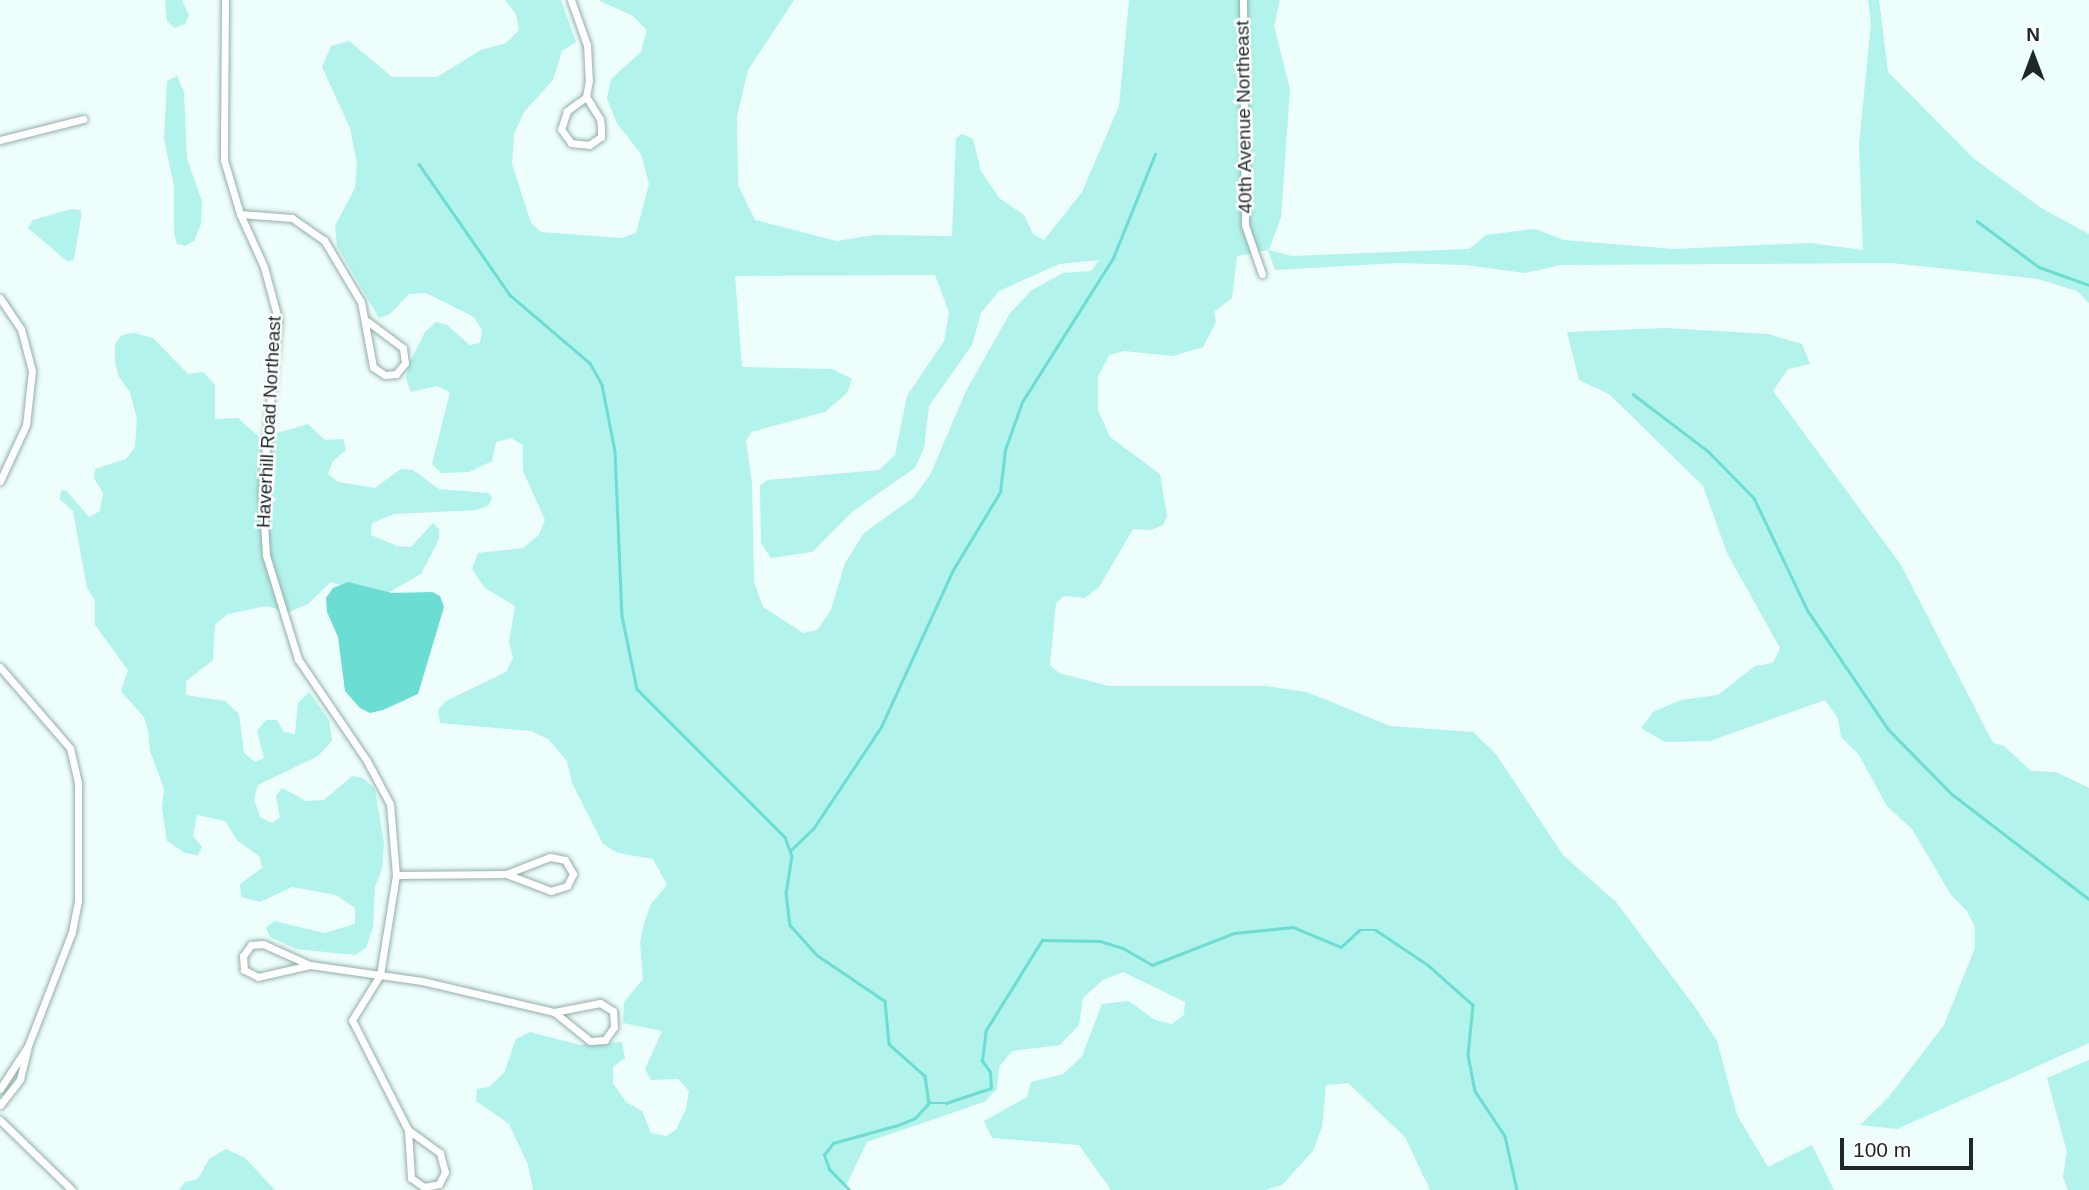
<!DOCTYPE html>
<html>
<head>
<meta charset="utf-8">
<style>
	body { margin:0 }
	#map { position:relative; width:2089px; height:1190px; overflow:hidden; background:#edfefc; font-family:Arial,sans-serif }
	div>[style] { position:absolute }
	.green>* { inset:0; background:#b2f3eb }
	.water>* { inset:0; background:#6cddd3 }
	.stream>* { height:2.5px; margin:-1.25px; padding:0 1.25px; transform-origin:1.25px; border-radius:1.25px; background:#6cddd3 }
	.roads { filter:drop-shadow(0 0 2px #93aeab) drop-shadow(0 0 2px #93aeab) }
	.street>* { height:7px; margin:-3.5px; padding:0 3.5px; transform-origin:3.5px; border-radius:3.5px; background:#fff }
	span { translate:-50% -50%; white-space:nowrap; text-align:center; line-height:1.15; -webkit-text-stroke:5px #fff; paint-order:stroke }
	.street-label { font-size:19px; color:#1e2827 }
	.north { position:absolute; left:1998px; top:21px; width:70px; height:70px; -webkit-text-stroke:5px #fff; paint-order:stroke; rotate:0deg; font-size:19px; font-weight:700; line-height:28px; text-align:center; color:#1e2827 }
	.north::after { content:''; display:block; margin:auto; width:24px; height:32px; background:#1e2827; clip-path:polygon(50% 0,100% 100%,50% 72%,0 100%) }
	.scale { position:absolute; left:1840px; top:1138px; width:133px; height:32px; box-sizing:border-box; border:4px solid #1e2827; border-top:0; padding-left:9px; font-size:21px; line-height:24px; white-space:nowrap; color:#1e2827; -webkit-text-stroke:5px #fff; paint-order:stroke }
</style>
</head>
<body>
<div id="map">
	<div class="green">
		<i style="clip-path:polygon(165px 0,182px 0,189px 15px,185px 24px,174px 28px,167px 21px)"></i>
		<i style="clip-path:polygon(evenodd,505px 0,561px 0,576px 42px,562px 51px,553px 80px,524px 112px,514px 134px,512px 164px,531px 223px,541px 232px,621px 238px,636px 233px,649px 184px,641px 154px,617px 123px,607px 99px,611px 79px,641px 52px,647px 30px,633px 16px,598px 0,794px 0,748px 70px,737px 116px,738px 185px,755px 220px,837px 241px,874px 235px,952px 236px,956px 138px,962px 134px,973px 139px,981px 171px,999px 198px,1024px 215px,1033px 234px,1044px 240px,1082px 192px,1119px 106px,1129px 0,1280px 0,1274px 26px,1290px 89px,1281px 217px,1269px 250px,1292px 256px,1469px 249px,1486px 235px,1535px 229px,1564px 240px,1673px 249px,1810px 243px,1863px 250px,1859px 145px,1871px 23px,1868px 0,1879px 0,1888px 72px,1973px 158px,2041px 208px,2089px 234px,2089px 303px,2077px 291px,2038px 279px,1892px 263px,1561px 265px,1525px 273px,1465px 265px,1398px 263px,1275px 270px,1268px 250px,1237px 256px,1232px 298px,1214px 312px,1216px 322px,1203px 347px,1173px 356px,1124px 351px,1109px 355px,1098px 377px,1098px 410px,1110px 437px,1160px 474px,1167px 516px,1163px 525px,1151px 530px,1133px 529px,1099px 587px,1085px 598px,1064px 596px,1056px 603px,1050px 665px,1059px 673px,1109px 686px,1265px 686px,1307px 692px,1390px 726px,1473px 732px,1496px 754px,1563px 855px,1616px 902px,1695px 1007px,1717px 1041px,1737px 1115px,1768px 1167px,1812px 1145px,1834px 1190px,1430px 1190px,1405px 1137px,1348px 1083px,1326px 1085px,1322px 1127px,1313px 1151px,1282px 1185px,1265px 1190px,1111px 1190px,1079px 1145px,992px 1138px,984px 1121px,1027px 1097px,1031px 1082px,1063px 1074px,1073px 1065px,1082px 1056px,1102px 1004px,1129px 1001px,1155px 1020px,1172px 1024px,1184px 1015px,1185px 1002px,1123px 972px,1103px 980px,1083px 998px,1079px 1025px,1060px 1045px,1012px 1051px,999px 1067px,997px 1089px,984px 1102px,867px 1142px,844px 1190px,533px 1190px,528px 1165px,509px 1124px,476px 1101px,477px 1089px,489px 1087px,504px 1073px,516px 1039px,530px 1032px,580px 1045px,622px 1042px,625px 1058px,613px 1067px,613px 1083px,626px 1102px,642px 1111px,651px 1133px,666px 1136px,676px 1130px,686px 1109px,689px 1091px,678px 1079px,651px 1080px,645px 1069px,662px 1031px,623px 1023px,624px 1002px,643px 979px,640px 943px,644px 923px,651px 904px,667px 885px,653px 859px,618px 853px,603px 844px,572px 783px,567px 761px,548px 739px,531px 731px,440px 723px,438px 710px,446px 701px,506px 672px,513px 658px,509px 642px,515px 606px,485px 588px,472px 569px,478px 553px,523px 548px,539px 535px,545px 520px,523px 471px,523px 445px,511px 438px,496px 442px,492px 461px,469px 472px,441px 473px,432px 464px,450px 392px,437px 386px,411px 392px,406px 378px,409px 364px,425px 332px,436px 322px,447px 325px,470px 345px,480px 343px,482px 330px,474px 317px,426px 293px,409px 294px,390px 314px,379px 318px,337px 246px,335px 226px,355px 188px,357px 163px,350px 128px,322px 67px,331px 46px,349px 41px,392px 77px,437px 77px,481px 50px,506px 43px,519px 30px,516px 14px,505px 0,1099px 260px,1091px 271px,1063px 273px,1032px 290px,1010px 313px,966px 391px,930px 475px,914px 497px,864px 533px,845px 563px,831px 610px,817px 630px,803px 633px,763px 607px,754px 582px,752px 483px,746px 441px,751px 432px,825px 412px,847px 393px,852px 379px,832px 369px,742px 367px,735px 276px,935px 275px,949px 312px,944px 341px,907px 396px,895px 455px,879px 470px,767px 480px,760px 486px,761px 543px,771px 558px,812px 552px,853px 511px,915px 468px,924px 448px,929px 406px,972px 345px,981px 313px,999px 291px,1059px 264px,1099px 260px)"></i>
		<i style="clip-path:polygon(177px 76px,184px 92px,187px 159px,202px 201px,201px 224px,194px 241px,185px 246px,177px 244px,174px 233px,174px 186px,164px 139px,167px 81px)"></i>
		<i style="clip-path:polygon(71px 209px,81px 210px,81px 218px,74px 259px,68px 262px,28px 228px,33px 220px)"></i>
		<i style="clip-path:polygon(1665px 328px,1768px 334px,1802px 344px,1810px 364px,1788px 369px,1773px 391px,1901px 565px,1993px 743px,2004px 746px,2031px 771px,2056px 772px,2089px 788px,2089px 1043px,1897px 1129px,1860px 1125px,1888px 1098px,1944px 1025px,1975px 948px,1975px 927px,1967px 911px,1951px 895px,1912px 829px,1887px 806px,1859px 755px,1841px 737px,1838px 718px,1825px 700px,1710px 741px,1665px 742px,1641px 728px,1653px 712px,1681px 700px,1718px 695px,1755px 666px,1773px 663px,1780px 648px,1727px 553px,1703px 486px,1609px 394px,1579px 380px,1567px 332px)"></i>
		<i style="clip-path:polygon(134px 333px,153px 338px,188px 374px,203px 372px,215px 385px,215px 419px,238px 418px,260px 438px,308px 424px,325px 440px,343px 439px,346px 450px,333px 461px,328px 474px,338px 482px,375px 488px,401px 469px,413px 470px,439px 489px,489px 493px,492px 498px,488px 506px,476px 510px,394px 514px,372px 523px,371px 535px,397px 546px,411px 547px,433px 523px,439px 529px,439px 539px,421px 574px,381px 597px,331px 582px,308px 604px,289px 612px,266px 606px,228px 614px,215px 625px,213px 660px,186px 681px,186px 695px,225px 701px,239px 714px,244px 753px,255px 762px,264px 758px,257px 731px,266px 720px,277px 720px,284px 732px,295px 734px,298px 703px,309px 692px,329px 720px,332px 741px,318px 756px,258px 785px,254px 799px,260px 817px,272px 823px,280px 817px,276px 796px,282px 788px,306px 801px,324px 800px,352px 776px,363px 778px,375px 789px,384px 844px,382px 869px,375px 887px,373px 927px,366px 948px,355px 955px,296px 949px,270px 937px,266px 928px,274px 921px,324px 933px,355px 924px,355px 908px,336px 895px,292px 887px,260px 902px,241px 897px,240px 884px,262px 868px,260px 857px,237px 840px,225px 821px,197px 815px,193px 836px,202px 847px,198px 855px,185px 853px,167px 841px,162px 808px,164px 789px,150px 751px,148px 731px,144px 717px,121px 691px,128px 670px,95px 625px,95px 600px,87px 588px,73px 511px,60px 499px,61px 491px,66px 490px,89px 517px,100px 511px,103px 493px,94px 478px,95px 469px,126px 459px,135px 447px,137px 419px,130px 392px,119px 377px,115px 362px,115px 344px,122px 335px)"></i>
		<i style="clip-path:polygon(2089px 1060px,2089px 1190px,2068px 1190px,2063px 1177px,2067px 1152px,2047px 1078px)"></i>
		<i style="clip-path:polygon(226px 1149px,245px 1158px,275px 1190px,179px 1190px,185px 1182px,198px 1179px,209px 1159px)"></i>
	</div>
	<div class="water">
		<i style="clip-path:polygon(348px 582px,392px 593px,432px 592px,440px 596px,444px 607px,418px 694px,383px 710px,370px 713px,360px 708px,345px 691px,338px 637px,327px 612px,326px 598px,333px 588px)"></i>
	</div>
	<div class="stream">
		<i style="left:419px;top:164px;width:160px;rotate:55.2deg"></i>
		<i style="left:510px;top:295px;width:105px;rotate:40.4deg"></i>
		<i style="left:590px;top:363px;width:25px;rotate:61deg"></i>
		<i style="left:602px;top:385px;width:67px;rotate:78.9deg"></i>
		<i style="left:615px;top:451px;width:165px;rotate:87.6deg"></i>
		<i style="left:622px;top:616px;width:75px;rotate:78.4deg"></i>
		<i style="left:637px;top:689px;width:209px;rotate:45deg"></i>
		<i style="left:785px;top:837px;width:20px;rotate:70deg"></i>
		<i style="left:792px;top:856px;width:37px;rotate:99deg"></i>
		<i style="left:786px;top:893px;width:32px;rotate:83deg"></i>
		<i style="left:790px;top:925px;width:40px;rotate:48deg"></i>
		<i style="left:817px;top:955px;width:82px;rotate:34.1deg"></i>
		<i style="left:885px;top:1001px;width:43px;rotate:84.7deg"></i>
		<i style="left:889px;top:1044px;width:48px;rotate:41.6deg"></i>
		<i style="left:925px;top:1076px;width:27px;rotate:82deg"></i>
		<i style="left:1977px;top:221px;width:77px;rotate:36.6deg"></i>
		<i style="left:2039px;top:267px;width:53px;rotate:19.8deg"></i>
		<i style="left:1633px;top:394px;width:96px;rotate:37.3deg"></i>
		<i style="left:1709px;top:452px;width:64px;rotate:45.6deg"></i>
		<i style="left:1754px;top:498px;width:125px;rotate:64.5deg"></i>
		<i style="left:1808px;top:611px;width:144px;rotate:55.8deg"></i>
		<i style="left:1889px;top:730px;width:90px;rotate:45.5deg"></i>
		<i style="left:1952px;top:794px;width:173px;rotate:37.5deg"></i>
		<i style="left:791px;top:850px;width:30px;rotate:-44deg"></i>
		<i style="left:813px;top:829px;width:123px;rotate:-56.3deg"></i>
		<i style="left:881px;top:727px;width:173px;rotate:-65.4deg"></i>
		<i style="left:953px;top:570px;width:91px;rotate:-58.9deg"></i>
		<i style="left:1000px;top:492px;width:42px;rotate:-83.2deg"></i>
		<i style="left:1005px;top:450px;width:51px;rotate:-70.5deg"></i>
		<i style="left:1022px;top:402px;width:170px;rotate:-57.7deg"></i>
		<i style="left:1113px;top:258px;width:112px;rotate:-68deg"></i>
		<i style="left:849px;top:1190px;width:29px;rotate:-134deg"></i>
		<i style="left:829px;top:1169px;width:15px;rotate:-110deg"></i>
		<i style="left:824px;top:1155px;width:15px;rotate:-53deg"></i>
		<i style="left:833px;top:1143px;width:67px;rotate:-15.5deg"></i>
		<i style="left:898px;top:1125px;width:18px;rotate:-22deg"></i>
		<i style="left:915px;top:1118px;width:21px;rotate:-47deg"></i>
		<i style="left:929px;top:1103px;width:17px"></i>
		<i style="left:946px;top:1103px;width:47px;rotate:-18.4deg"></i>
		<i style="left:991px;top:1088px;width:16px;rotate:-94deg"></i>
		<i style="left:990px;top:1072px;width:14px;rotate:-126deg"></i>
		<i style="left:982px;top:1061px;width:31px;rotate:-83deg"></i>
		<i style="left:986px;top:1030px;width:106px;rotate:-58.1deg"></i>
		<i style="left:1042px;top:940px;width:58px;rotate:1deg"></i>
		<i style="left:1100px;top:941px;width:24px;rotate:17deg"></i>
		<i style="left:1123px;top:948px;width:34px;rotate:30deg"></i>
		<i style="left:1152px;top:965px;width:88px;rotate:-21.3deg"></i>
		<i style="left:1234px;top:933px;width:59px;rotate:-5.8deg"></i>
		<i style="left:1293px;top:927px;width:52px;rotate:22.6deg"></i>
		<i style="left:1341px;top:947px;width:25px;rotate:-43deg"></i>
		<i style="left:1359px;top:930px;width:17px"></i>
		<i style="left:1376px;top:930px;width:63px;rotate:33.9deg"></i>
		<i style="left:1428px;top:965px;width:60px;rotate:41.6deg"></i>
		<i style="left:1473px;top:1005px;width:50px;rotate:95.7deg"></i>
		<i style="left:1468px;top:1055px;width:37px;rotate:79deg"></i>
		<i style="left:1475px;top:1091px;width:54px;rotate:56.3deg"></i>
		<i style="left:1505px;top:1136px;width:55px;rotate:77.5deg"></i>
	</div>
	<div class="roads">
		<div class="street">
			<i style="left:225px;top:0;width:160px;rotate:90.4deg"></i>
			<i style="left:224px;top:160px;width:56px;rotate:73.5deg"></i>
			<i style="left:240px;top:214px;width:58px;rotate:65.6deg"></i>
			<i style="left:264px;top:267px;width:54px;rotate:74.9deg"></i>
			<i style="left:278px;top:319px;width:172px;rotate:95.3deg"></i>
			<i style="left:262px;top:490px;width:65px;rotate:86.5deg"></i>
			<i style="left:266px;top:555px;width:109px;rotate:72.9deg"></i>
			<i style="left:298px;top:659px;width:123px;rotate:55.9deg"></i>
			<i style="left:367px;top:761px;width:49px;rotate:61.9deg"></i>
			<i style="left:390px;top:804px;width:71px;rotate:85.2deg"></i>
			<i style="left:396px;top:875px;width:101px;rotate:99.1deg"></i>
			<i style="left:380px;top:975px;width:53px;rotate:121.9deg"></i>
			<i style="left:352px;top:1020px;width:123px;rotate:63deg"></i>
			<i style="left:408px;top:1130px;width:48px;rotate:86.4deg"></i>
			<i style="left:411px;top:1178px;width:16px;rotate:35deg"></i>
			<i style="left:424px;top:1187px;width:15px;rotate:-11deg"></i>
			<i style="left:439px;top:1184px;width:13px;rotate:-63deg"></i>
			<i style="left:445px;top:1172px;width:20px;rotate:-105deg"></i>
			<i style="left:440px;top:1153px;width:39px;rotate:-144deg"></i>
			<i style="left:571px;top:0;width:48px;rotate:70.4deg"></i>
			<i style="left:587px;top:45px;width:35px;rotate:87deg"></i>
			<i style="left:589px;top:80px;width:17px;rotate:100deg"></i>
			<i style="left:586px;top:97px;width:24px;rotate:144deg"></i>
			<i style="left:567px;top:111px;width:19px;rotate:108deg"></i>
			<i style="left:561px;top:129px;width:17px;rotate:54deg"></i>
			<i style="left:571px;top:143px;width:18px;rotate:6deg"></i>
			<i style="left:589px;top:145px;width:14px;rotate:-34deg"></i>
			<i style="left:601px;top:137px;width:9px;rotate:-90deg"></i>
			<i style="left:601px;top:128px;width:9px;rotate:-96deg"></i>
			<i style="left:600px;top:119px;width:26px;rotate:-122deg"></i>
			<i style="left:1243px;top:0;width:225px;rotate:89.5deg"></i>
			<i style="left:1245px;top:225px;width:52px;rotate:70.9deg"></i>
			<i style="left:0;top:140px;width:86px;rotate:-14.2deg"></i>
			<i style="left:240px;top:214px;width:52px;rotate:4.4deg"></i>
			<i style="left:292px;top:218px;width:39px;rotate:35deg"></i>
			<i style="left:324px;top:240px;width:72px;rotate:59.2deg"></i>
			<i style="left:361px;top:302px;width:66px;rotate:79.5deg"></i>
			<i style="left:373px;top:367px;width:14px;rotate:34deg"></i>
			<i style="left:385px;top:375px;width:11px;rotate:-5deg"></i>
			<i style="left:396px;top:374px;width:14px;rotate:-51deg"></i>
			<i style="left:405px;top:363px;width:15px;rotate:-98deg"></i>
			<i style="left:403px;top:348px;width:45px;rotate:-143.1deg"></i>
			<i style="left:0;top:298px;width:37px;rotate:56deg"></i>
			<i style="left:21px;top:329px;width:43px;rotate:75.3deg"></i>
			<i style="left:32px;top:371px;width:54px;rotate:96.3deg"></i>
			<i style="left:26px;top:425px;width:62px;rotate:114.9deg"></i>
			<i style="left:0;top:667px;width:107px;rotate:49.2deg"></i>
			<i style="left:70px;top:748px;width:37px;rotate:77deg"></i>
			<i style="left:78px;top:784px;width:117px;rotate:90deg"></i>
			<i style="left:78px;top:901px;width:32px;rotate:101deg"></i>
			<i style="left:72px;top:932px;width:122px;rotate:111.1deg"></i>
			<i style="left:28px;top:1046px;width:51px;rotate:123.1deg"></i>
			<i style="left:396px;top:875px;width:110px;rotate:-0.5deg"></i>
			<i style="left:506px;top:874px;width:47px;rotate:-21.1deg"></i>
			<i style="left:550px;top:857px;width:15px;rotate:11deg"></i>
			<i style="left:565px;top:860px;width:16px;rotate:60deg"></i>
			<i style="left:573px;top:874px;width:13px;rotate:117deg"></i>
			<i style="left:567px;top:886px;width:17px;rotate:163deg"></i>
			<i style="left:551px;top:891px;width:48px;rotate:-159.3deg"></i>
			<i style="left:310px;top:965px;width:53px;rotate:167deg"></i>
			<i style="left:258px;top:977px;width:16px;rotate:-153deg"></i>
			<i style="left:244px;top:970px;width:14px;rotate:-94deg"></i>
			<i style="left:243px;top:956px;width:14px;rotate:-54deg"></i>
			<i style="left:251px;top:945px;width:12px;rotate:-5deg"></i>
			<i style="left:263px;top:944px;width:51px;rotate:24.1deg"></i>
			<i style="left:310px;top:965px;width:113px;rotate:8.1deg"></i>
			<i style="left:422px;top:981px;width:136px;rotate:13.2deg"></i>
			<i style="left:554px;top:1012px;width:47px;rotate:-11.1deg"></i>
			<i style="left:600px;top:1003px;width:15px;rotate:32deg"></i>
			<i style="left:613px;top:1011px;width:16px;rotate:86deg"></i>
			<i style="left:614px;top:1027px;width:16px;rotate:125deg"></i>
			<i style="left:605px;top:1040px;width:15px;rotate:176deg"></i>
			<i style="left:590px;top:1041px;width:46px;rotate:-141.1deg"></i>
			<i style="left:0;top:1105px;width:33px;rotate:-52deg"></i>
			<i style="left:20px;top:1079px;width:30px;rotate:-76deg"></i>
			<i style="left:0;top:1120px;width:100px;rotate:44.2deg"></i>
		</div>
	</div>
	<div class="street-label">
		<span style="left:1244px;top:117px;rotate:-91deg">40th Avenue Northeast</span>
		<span style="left:269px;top:422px;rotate:-87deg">Haverhill Road Northeast</span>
	</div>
	<div class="north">N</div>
	<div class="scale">100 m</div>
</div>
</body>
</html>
